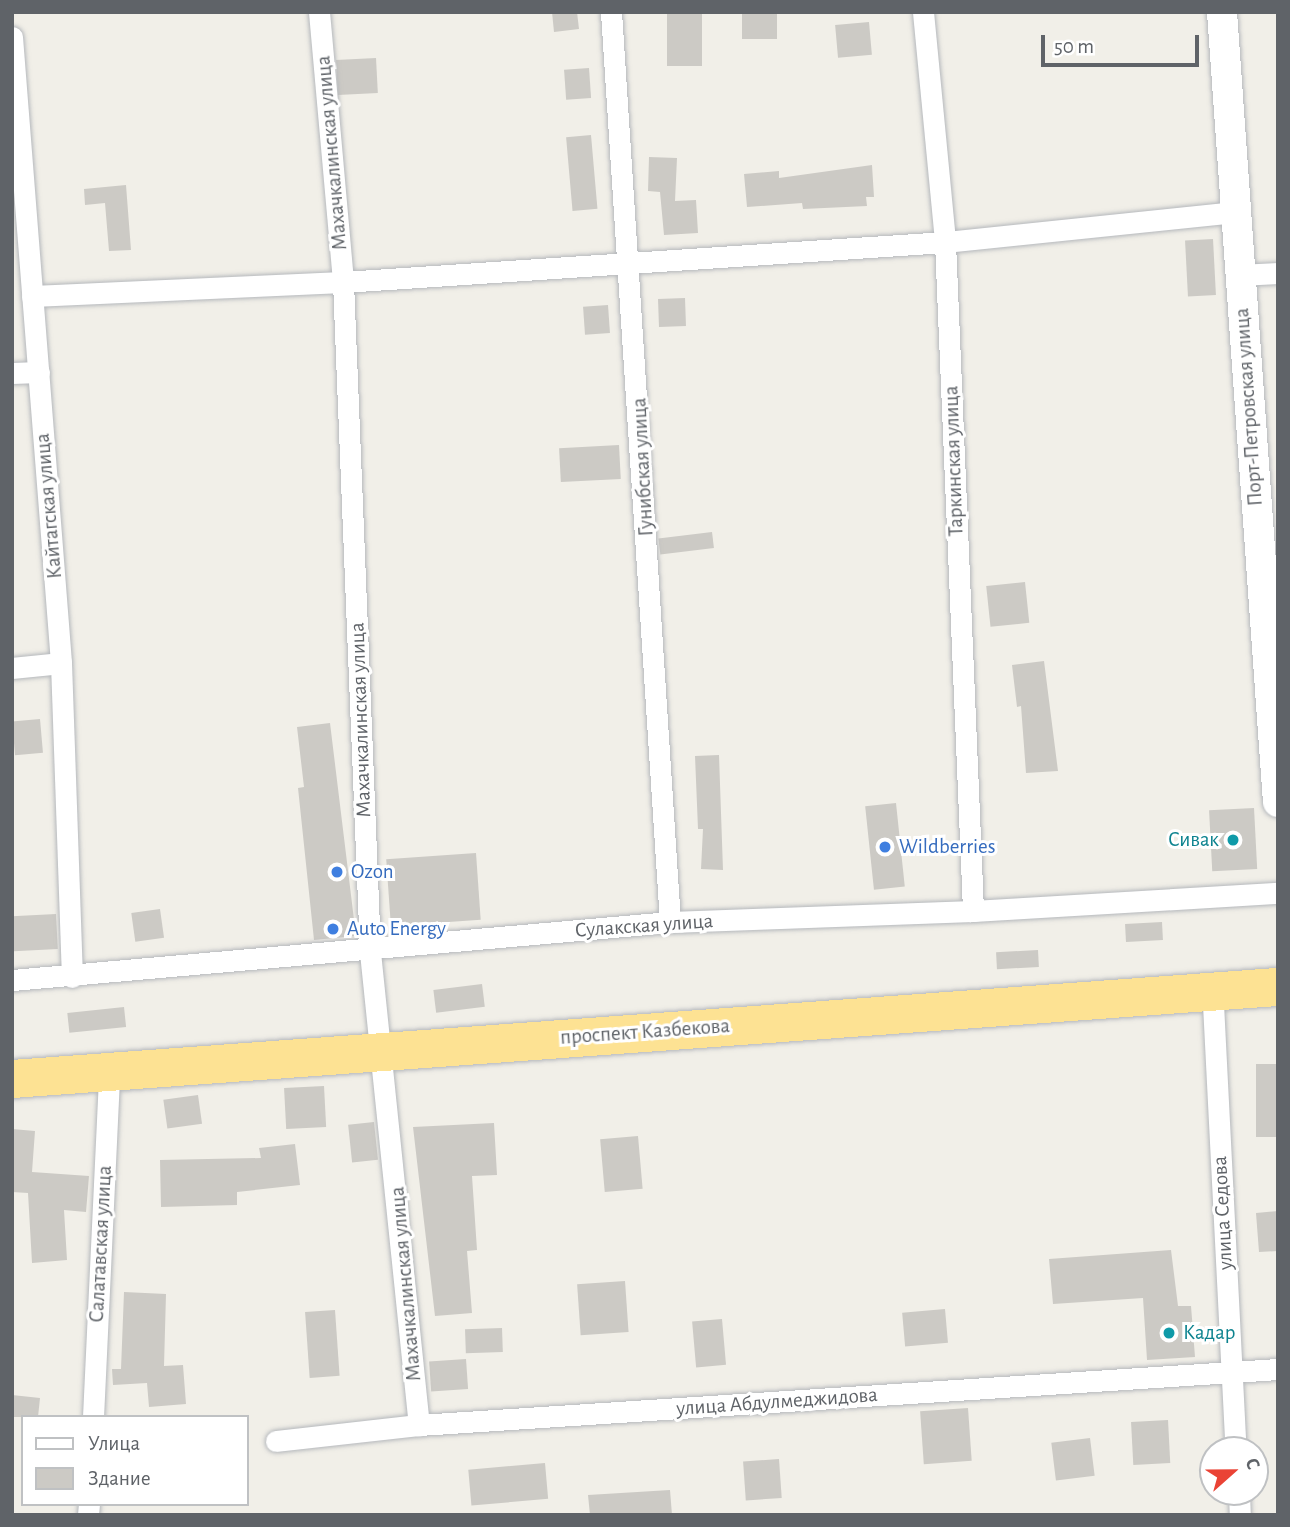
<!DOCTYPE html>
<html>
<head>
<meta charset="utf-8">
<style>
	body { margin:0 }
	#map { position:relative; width:1290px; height:1527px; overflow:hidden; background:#f1efe8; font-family:"Alegreya Sans",sans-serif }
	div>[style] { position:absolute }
	.building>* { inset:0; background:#cccac5; transform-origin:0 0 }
	.roads { filter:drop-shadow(0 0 2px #b5b8bc) drop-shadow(0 0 2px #b5b8bc) }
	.street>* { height:21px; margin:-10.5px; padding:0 10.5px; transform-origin:10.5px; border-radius:10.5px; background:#fff }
	.secondary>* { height:30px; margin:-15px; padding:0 15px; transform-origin:15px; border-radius:15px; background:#fff }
	.highway>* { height:38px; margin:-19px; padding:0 19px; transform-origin:19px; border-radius:19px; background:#fde293 }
	.dots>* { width:19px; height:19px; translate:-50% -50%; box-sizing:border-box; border:4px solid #fff; border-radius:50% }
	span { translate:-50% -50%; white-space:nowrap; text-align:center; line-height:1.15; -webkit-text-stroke:6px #fff; paint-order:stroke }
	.street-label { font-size:21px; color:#5f6368 }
	.culture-label { font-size:21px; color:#0d838f }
	.right { translate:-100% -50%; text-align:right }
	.left { translate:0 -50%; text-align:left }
	.shop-label { font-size:21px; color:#366cbe }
	.frame { position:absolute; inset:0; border:14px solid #5f6368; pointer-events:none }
	.legend { position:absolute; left:21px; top:1415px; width:228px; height:91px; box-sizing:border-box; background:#fff; border:2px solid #bfc1c3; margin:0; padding:9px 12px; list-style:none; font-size:21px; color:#5f6368 }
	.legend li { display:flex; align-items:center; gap:14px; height:35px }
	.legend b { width:35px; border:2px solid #bfc1c3 }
	.north { position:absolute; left:1199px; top:1436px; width:70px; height:70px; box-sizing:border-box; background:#fff; border:2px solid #bfc1c3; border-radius:50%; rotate:69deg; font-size:19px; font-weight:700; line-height:28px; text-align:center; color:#5f6368 }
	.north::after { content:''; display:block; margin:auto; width:24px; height:32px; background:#ea4335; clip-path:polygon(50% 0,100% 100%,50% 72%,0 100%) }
	.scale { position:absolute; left:1041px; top:35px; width:158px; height:32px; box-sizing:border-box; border:4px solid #5f6368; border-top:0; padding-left:9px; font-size:21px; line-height:24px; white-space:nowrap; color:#5f6368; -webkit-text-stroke:5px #fff; paint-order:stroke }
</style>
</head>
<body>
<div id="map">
	<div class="building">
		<i style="clip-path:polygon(552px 12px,577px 12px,579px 29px,554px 32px)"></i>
		<i style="left:667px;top:12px;width:35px;height:54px"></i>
		<i style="left:742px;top:12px;width:35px;height:27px"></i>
		<i style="left:869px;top:22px;width:33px;height:34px;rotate:85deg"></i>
		<i style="left:376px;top:58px;width:35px;height:40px;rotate:87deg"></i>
		<i style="left:589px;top:68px;width:30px;height:25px;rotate:86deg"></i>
		<i style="left:591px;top:135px;width:74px;height:25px;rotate:85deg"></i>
		<i style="clip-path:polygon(649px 157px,677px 158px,675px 201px,696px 200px,698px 233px,664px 235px,660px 192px,648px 191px)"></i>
		<i style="clip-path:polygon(872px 165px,874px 197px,866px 197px,867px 206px,803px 209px,802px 203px,747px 207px,744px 174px,779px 171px,779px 178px)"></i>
		<i style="clip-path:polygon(126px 185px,131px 250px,109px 251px,105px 203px,85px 205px,84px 189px)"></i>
		<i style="left:1213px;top:239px;width:56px;height:28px;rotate:87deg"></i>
		<i style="left:685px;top:298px;width:28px;height:27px;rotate:88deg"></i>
		<i style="left:608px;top:305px;width:28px;height:25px;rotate:86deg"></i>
		<i style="left:619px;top:445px;width:34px;height:60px;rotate:87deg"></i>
		<i style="left:712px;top:532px;width:16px;height:54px;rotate:83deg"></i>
		<i style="left:1025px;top:582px;width:41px;height:39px;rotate:84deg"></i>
		<i style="clip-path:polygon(1044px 661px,1058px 771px,1026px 773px,1021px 706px,1017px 707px,1012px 665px)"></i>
		<i style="left:40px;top:719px;width:34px;height:28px;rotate:85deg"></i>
		<i style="clip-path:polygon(330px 723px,356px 936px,314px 940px,298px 788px,304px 787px,297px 727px)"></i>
		<i style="clip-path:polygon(719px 755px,723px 870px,701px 869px,703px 829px,698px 829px,695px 756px)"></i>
		<i style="left:896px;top:803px;width:84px;height:31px;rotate:84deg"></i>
		<i style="left:1254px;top:808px;width:61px;height:45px;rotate:87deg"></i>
		<i style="left:476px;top:853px;width:67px;height:90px;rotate:86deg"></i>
		<i style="left:160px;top:909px;width:29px;height:29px;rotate:82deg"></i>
		<i style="left:56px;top:914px;width:35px;height:44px;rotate:87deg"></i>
		<i style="left:1162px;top:922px;width:18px;height:37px;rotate:87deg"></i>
		<i style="left:1038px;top:950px;width:17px;height:42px;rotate:87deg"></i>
		<i style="left:482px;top:984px;width:23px;height:49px;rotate:83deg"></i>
		<i style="left:124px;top:1007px;width:20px;height:57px;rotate:84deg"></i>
		<i style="left:1278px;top:1064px;width:73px;height:22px;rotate:90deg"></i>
		<i style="left:324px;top:1086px;width:41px;height:40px;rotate:87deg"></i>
		<i style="left:198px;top:1095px;width:29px;height:35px;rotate:82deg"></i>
		<i style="left:374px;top:1122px;width:38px;height:26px;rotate:84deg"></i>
		<i style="clip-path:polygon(494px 1123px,497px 1175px,472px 1176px,477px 1250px,467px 1251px,472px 1313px,435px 1316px,413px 1127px)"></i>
		<i style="clip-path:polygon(12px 1129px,35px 1131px,32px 1172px,89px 1176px,86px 1212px,64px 1210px,67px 1260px,32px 1263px,28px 1193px,12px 1192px)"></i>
		<i style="left:638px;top:1136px;width:53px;height:38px;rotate:85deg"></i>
		<i style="clip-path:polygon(295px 1144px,300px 1185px,237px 1192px,237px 1205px,161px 1207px,160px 1160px,261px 1158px,259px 1148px)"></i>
		<i style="clip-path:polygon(1278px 1211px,1278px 1251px,1259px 1252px,1256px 1213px)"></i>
		<i style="clip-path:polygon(1171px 1250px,1178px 1306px,1191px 1306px,1195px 1357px,1147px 1360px,1143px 1298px,1053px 1304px,1049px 1259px)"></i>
		<i style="left:625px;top:1281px;width:51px;height:48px;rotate:86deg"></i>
		<i style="clip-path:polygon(124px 1292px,166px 1294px,164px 1366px,183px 1365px,186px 1404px,149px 1407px,147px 1383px,113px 1385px,112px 1369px,121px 1369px)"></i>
		<i style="left:945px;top:1309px;width:34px;height:43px;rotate:85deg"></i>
		<i style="left:335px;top:1310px;width:66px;height:30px;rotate:86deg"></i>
		<i style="left:722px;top:1319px;width:46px;height:30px;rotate:85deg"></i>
		<i style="left:502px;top:1328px;width:24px;height:37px;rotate:88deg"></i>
		<i style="left:466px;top:1359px;width:30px;height:37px;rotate:86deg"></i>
		<i style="clip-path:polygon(12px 1395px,40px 1398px,38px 1417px,12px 1417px)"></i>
		<i style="left:968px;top:1408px;width:53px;height:48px;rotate:86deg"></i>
		<i style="left:1168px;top:1420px;width:43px;height:37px;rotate:87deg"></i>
		<i style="left:1090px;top:1438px;width:38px;height:39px;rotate:83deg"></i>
		<i style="left:779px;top:1459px;width:39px;height:36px;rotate:86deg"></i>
		<i style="left:545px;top:1463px;width:36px;height:77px;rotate:85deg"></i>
		<i style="clip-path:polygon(670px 1490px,672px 1515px,590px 1515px,588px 1495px)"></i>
	</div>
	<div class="roads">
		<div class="street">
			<i style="left:319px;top:12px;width:271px;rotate:84.9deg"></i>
			<i style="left:343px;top:282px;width:671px;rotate:87.69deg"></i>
			<i style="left:370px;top:952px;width:476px;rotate:84.1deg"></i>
			<i style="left:611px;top:12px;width:912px;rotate:86.29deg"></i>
			<i style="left:923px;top:12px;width:231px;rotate:84.5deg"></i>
			<i style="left:945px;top:242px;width:670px;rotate:87.6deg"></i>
			<i style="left:12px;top:37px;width:628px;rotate:85.52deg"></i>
			<i style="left:61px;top:663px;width:314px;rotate:88deg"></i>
			<i style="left:1239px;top:275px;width:39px;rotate:-3deg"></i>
			<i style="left:32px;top:296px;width:311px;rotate:-2.6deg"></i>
			<i style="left:343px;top:282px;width:603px;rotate:-3.8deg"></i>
			<i style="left:945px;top:242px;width:291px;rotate:-5.9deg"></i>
			<i style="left:12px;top:373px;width:27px;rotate:-2deg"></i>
			<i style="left:12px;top:668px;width:49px;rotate:-5.8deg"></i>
			<i style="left:12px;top:980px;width:661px;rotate:-5.04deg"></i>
			<i style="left:670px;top:922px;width:303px;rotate:-2.1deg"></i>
			<i style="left:973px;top:911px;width:306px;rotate:-3.4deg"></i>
			<i style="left:1212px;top:984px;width:467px;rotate:87.1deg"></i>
			<i style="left:93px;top:1417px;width:345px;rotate:-87.3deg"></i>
			<i style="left:276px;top:1441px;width:144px;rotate:-6.4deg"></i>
			<i style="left:419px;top:1425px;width:861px;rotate:-3.73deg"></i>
			<i style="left:1239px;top:1492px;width:23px;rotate:88deg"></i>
			<i style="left:88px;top:1515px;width:11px;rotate:-85deg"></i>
		</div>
		<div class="secondary">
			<i style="left:1222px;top:12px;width:792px;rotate:85.95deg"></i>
		</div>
		<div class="highway">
			<i style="left:12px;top:1079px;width:1269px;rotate:-4.16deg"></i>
		</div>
	</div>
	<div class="dots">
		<i style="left:1233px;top:840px;background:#0f9aa8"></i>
		<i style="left:885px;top:847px;background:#3f7fe0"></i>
		<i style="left:337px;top:872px;background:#3f7fe0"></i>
		<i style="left:333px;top:929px;background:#3f7fe0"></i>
		<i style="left:1169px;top:1333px;background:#0f9aa8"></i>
	</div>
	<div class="street-label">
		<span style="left:332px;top:153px;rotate:-95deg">Махачкалинская улица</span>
		<span style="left:1249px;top:407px;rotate:-94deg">Порт-Петровская улица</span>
		<span style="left:954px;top:461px;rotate:-92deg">Таркинская улица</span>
		<span style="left:643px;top:467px;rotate:-93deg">Гунибская улица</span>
		<span style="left:49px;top:506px;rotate:-95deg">Кайтагская улица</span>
		<span style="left:361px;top:720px;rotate:-92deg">Махачкалинская улица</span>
		<span style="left:644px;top:926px;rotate:-4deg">Сулакская улица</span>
		<span style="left:645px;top:1032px;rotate:-4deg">проспект Казбекова</span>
		<span style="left:1223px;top:1213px;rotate:-93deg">улица Седова</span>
		<span style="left:101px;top:1244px;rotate:-87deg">Салатавская улица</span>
		<span style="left:406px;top:1284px;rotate:-95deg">Махачкалинская улица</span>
		<span style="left:777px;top:1402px;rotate:-4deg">улица Абдулмеджидова</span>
	</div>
	<div class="culture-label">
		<span class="right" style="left:1219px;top:840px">Сивак</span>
		<span class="left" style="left:1183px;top:1333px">Кадар</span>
	</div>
	<div class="shop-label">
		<span class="left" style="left:899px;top:847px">Wildberries</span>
		<span class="left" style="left:351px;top:872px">Ozon</span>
		<span class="left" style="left:347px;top:929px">Auto Energy</span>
	</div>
	<div class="frame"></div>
	<ul class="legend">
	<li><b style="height:9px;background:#fff"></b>Улица</li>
	<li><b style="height:19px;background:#cccac5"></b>Здание</li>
	</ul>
	<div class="north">С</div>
	<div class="scale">50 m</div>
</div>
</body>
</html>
